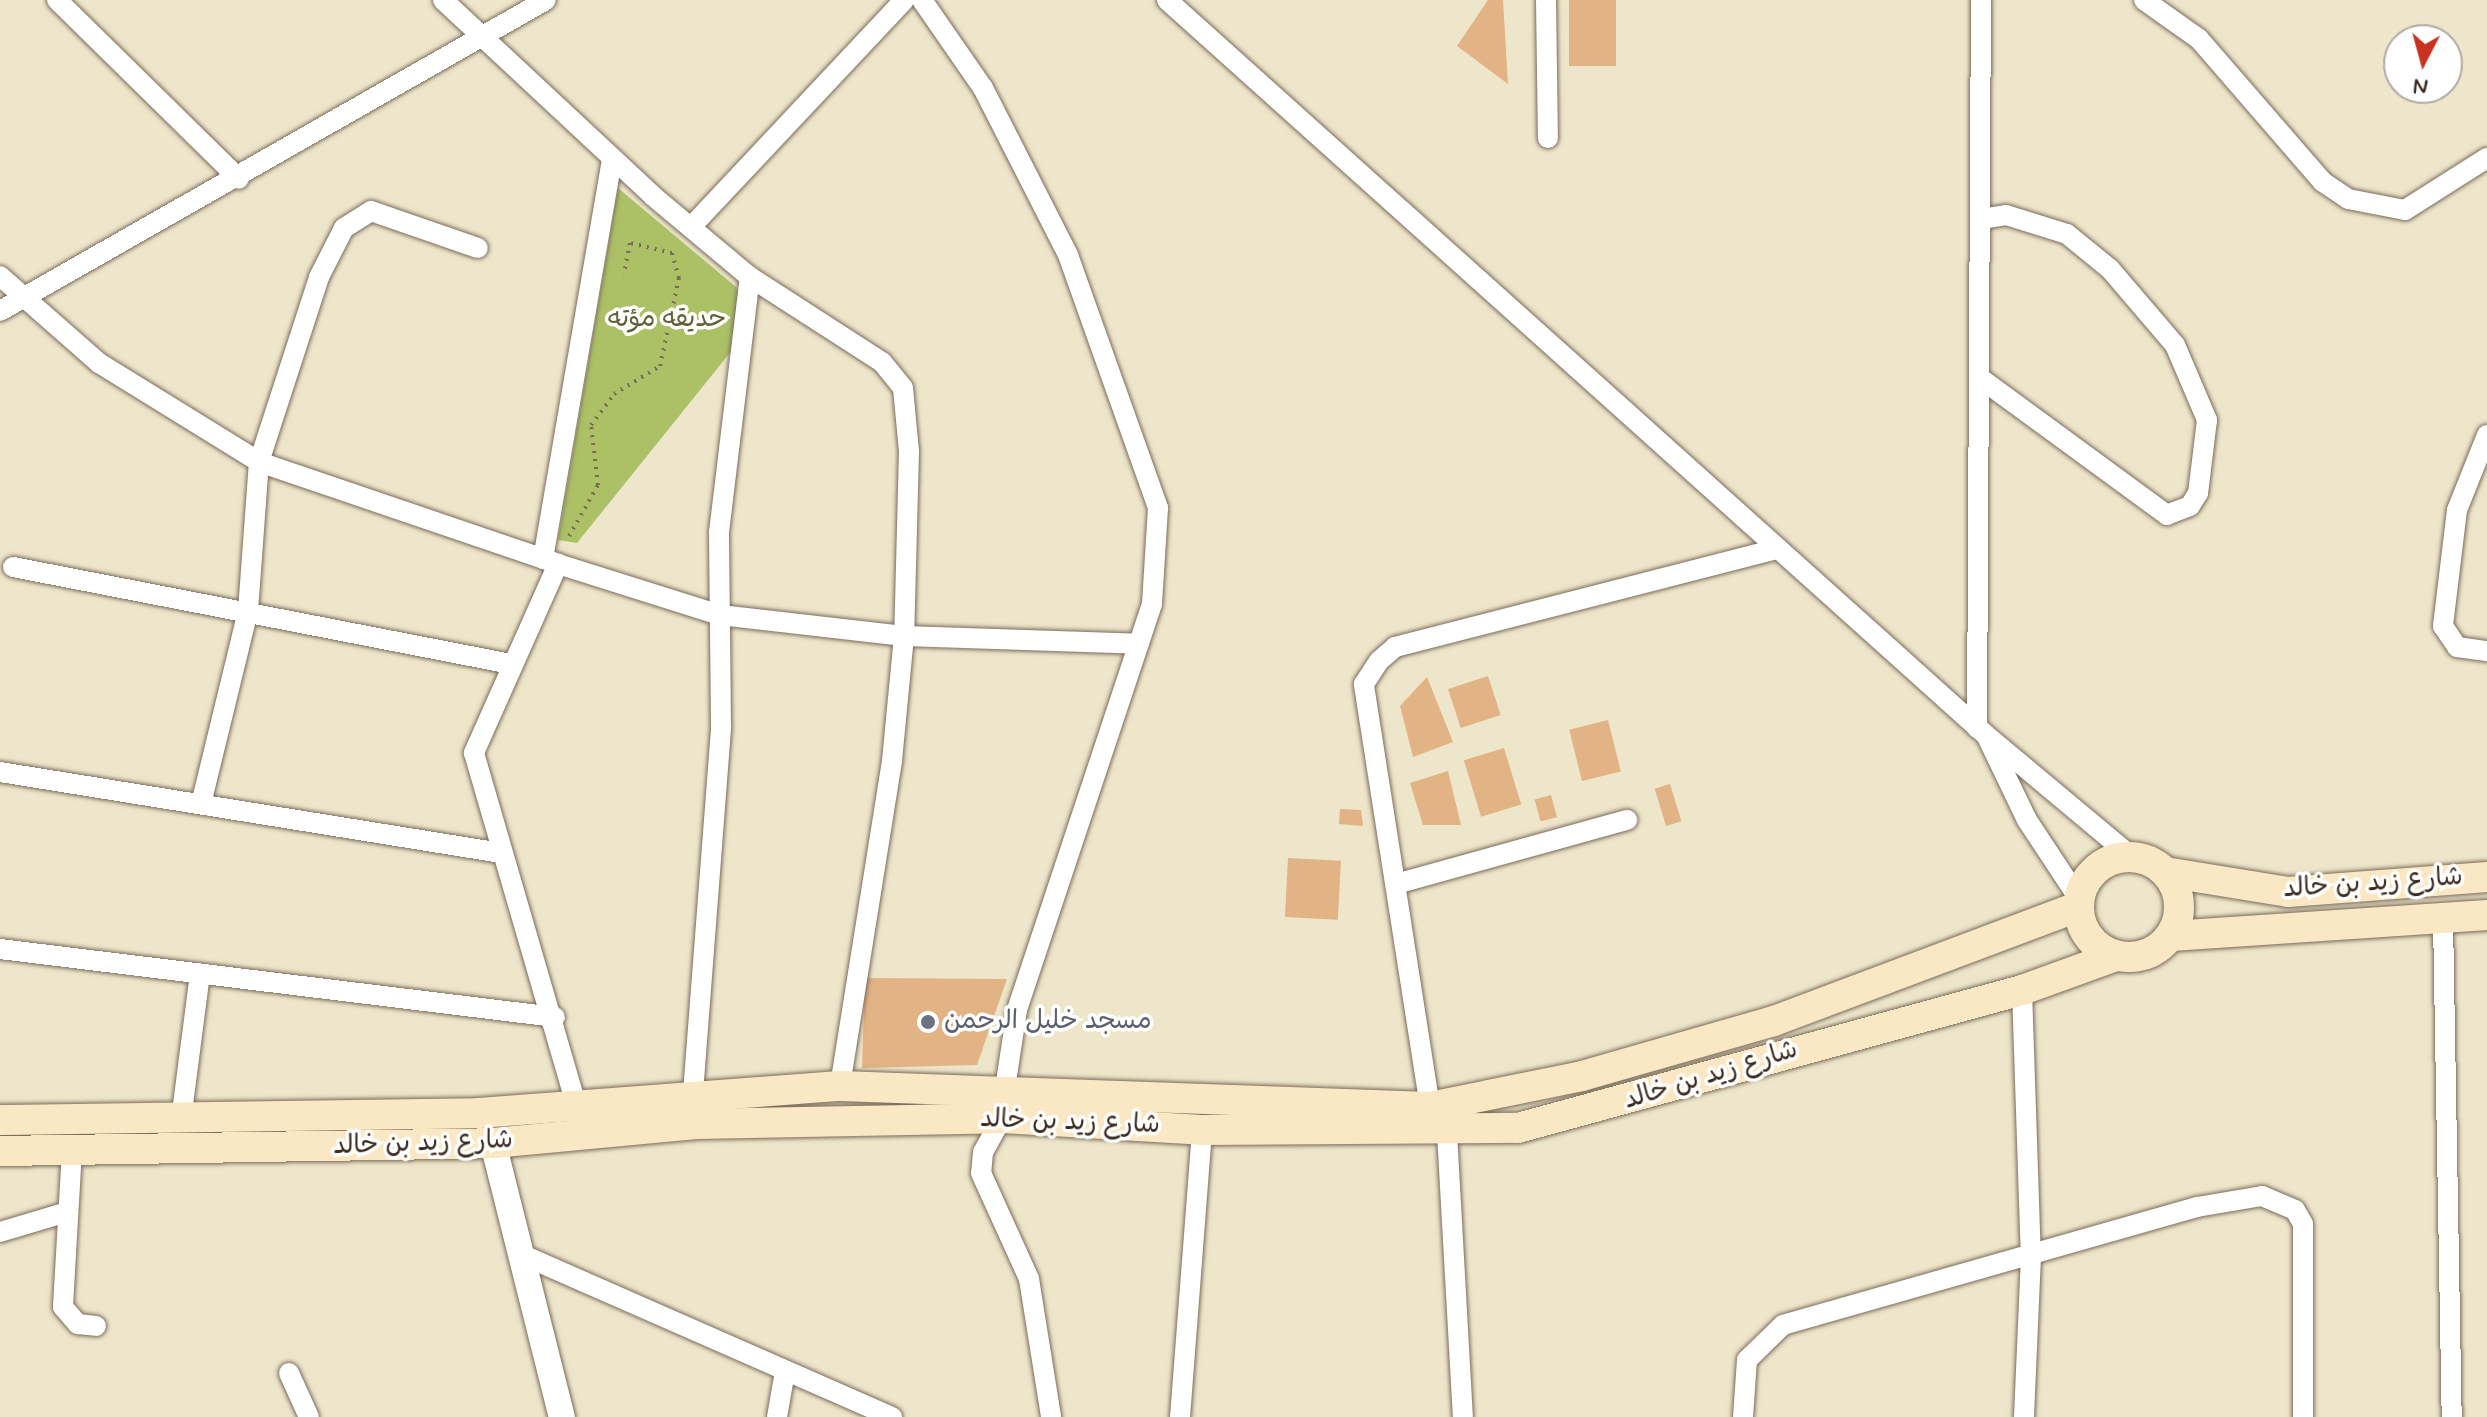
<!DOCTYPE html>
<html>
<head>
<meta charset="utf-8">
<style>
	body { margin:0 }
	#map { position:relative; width:2487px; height:1417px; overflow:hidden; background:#eee6cb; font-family:Mynerve,"Playpen Sans Arabic",sans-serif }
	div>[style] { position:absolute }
	.green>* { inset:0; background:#acc166 }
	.building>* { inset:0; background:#e2b384; transform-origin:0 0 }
	.path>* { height:4px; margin-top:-2px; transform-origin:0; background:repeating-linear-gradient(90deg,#7a6c5b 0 2px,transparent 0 8px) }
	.roads { filter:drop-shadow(0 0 2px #7a6c5b) drop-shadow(0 0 2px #7a6c5b) }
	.minor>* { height:20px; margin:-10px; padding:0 10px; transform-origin:10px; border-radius:10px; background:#fff }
	.tertiary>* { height:26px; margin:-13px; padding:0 13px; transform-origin:13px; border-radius:13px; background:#fff }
	.secondary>* { height:30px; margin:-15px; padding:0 15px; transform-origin:15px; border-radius:15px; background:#fae7c3 }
	.secondary>.ring { margin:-15px; padding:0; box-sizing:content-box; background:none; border:30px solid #fae7c3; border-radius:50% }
	.dots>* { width:22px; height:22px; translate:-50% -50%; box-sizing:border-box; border:4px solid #fff; border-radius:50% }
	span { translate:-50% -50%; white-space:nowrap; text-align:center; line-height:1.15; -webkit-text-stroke:7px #fff; paint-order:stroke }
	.park-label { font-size:26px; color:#635f37 }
	.street-label { font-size:26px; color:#3b2a1e }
	.worship-label { font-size:26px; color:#5b616d }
	.left { translate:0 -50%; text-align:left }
	.north { position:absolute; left:2383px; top:24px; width:80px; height:80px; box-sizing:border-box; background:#fff; border:2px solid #b1aaa5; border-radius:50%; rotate:186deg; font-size:22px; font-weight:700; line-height:32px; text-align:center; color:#3b2a1e }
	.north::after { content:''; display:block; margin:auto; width:28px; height:36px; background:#c8321e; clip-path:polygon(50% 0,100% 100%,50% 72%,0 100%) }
</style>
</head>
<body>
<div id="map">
	<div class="green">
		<i style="clip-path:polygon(618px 188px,736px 287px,740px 301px,733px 349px,577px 543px,558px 540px)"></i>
	</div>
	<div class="building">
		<i style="clip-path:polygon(1488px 0,1503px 0,1508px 84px,1457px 46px)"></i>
		<i style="left:1569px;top:0;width:47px;height:66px"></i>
		<i style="left:1488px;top:676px;width:41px;height:42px;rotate:72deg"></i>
		<i style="clip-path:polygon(1427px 677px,1453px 742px,1413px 757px,1400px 706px)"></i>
		<i style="left:1608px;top:720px;width:53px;height:40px;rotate:76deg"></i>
		<i style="left:1504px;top:748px;width:59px;height:42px;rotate:73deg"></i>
		<i style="clip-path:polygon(1448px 771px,1461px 825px,1423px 825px,1410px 783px)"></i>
		<i style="left:1670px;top:784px;width:39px;height:16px;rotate:73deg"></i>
		<i style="left:1551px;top:795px;width:23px;height:17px;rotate:75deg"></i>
		<i style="clip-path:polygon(1340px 809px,1361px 810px,1363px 826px,1339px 824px)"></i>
		<i style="left:1288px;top:858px;width:53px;height:59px;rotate:3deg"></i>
		<i style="clip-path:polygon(865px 978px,1007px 979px,977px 1065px,862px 1068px)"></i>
	</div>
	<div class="path">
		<i style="left:569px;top:536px;width:59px;rotate:-60.4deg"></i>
		<i style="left:598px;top:485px;width:60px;rotate:-96.7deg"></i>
		<i style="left:591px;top:425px;width:39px;rotate:-53deg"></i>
		<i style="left:614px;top:394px;width:54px;rotate:-31.3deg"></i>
		<i style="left:660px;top:366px;width:90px;rotate:-77.8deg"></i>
		<i style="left:679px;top:278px;width:26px;rotate:-106deg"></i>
		<i style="left:672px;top:253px;width:43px;rotate:-166.6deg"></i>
		<i style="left:630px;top:243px;width:32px;rotate:101deg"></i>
	</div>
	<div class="roads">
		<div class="minor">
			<i style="left:57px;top:0;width:255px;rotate:44.5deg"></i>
			<i style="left:443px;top:0;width:287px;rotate:43deg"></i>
			<i style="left:653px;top:196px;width:126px;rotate:39.9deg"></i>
			<i style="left:750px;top:277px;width:157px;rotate:32.8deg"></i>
			<i style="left:882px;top:362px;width:33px;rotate:51deg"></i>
			<i style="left:903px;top:388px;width:63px;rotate:84.6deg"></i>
			<i style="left:909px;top:451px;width:185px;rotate:91.5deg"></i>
			<i style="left:904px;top:636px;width:126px;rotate:95.5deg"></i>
			<i style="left:892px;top:761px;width:329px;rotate:99.1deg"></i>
			<i style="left:922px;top:0;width:107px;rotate:55.3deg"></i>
			<i style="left:983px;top:88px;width:187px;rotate:63deg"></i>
			<i style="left:1068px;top:255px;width:269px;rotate:70.4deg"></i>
			<i style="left:1158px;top:508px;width:96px;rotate:93.6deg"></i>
			<i style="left:1152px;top:604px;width:428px;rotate:108.4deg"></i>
			<i style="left:1017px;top:1010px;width:79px;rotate:98.7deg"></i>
			<i style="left:1167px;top:0;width:1100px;rotate:41.91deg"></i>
			<i style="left:1986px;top:735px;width:190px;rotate:39.9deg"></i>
			<i style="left:1546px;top:0;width:138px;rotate:89.2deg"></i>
			<i style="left:2144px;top:0;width:67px;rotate:35.3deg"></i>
			<i style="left:2199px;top:39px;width:189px;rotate:49.1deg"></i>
			<i style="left:2323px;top:182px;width:30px;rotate:34deg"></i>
			<i style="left:2348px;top:199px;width:58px;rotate:10.9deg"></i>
			<i style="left:2405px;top:210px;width:97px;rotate:-32.4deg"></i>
			<i style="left:1981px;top:219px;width:25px;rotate:-9deg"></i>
			<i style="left:2006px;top:215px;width:64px;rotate:17.3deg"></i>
			<i style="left:2067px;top:234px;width:55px;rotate:39.1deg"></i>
			<i style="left:2110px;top:269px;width:100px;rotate:49.5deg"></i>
			<i style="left:2175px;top:345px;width:82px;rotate:66.9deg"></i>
			<i style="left:2207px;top:420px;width:74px;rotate:97deg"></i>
			<i style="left:2198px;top:493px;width:15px;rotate:122deg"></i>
			<i style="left:2190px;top:506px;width:25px;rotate:159deg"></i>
			<i style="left:2167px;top:515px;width:227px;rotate:-143.8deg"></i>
			<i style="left:691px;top:227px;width:311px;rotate:-46.8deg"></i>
			<i style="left:0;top:276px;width:132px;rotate:41.3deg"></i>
			<i style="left:99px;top:363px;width:188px;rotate:31.7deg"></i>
			<i style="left:259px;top:462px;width:316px;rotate:18.8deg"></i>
			<i style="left:558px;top:564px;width:170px;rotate:17.5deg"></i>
			<i style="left:720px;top:615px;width:185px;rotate:6.5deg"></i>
			<i style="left:904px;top:636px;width:235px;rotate:1.9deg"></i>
			<i style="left:0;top:311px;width:628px;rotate:-29.67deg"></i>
			<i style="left:2487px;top:435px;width:81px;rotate:111.8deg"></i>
			<i style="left:2457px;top:510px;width:117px;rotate:96.9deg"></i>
			<i style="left:2443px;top:626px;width:25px;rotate:56deg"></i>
			<i style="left:2457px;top:647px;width:30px;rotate:8deg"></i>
			<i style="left:543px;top:559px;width:405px;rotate:-80.2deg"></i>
			<i style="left:558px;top:564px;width:207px;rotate:114deg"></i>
			<i style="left:474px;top:753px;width:366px;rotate:73.8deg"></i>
			<i style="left:13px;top:567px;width:507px;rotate:11.02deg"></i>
			<i style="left:1977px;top:728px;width:728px;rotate:-89.69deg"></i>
			<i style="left:1988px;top:739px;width:90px;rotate:64.3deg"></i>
			<i style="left:2027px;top:820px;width:95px;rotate:56.6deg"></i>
			<i style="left:0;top:772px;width:508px;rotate:9.18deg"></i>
			<i style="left:201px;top:804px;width:199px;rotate:-76.3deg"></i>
			<i style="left:248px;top:611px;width:149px;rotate:-85.8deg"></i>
			<i style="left:259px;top:462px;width:194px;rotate:-72deg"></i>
			<i style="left:319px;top:277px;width:55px;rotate:-63deg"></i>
			<i style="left:344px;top:228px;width:32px;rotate:-32deg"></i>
			<i style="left:371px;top:211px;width:113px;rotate:19.1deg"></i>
			<i style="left:1396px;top:884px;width:240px;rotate:-15.5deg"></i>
			<i style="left:2443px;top:918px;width:499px;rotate:89deg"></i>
			<i style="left:0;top:949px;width:559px;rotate:6.99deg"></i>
			<i style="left:2022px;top:990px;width:266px;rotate:88.1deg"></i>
			<i style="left:2031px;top:1256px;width:161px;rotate:92.5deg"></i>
			<i style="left:693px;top:1093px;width:368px;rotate:-85.6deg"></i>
			<i style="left:721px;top:726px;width:194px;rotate:-90.6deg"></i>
			<i style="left:719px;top:532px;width:257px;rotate:-83.1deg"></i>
			<i style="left:1430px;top:1107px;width:428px;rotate:-98.9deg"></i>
			<i style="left:1364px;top:684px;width:27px;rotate:-57deg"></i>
			<i style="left:1379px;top:661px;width:21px;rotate:-41deg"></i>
			<i style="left:1395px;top:647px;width:395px;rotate:-14.4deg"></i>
			<i style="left:1002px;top:1118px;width:39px;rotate:119deg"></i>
			<i style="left:983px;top:1152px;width:21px;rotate:95deg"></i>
			<i style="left:981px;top:1173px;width:116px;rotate:65.6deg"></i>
			<i style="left:1029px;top:1279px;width:140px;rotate:80.9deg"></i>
			<i style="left:181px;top:1120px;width:147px;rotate:-82.6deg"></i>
			<i style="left:1447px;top:1133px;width:284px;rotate:86.8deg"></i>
			<i style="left:72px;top:1150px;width:157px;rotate:93.3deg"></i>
			<i style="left:63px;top:1307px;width:23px;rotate:49deg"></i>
			<i style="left:78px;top:1324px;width:18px;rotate:6deg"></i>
			<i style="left:0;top:1232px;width:70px;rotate:-16.6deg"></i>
			<i style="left:525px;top:1256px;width:401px;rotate:23.7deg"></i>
			<i style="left:289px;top:1373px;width:48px;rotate:65.6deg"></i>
			<i style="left:777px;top:1417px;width:47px;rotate:-80.1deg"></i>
			<i style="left:1180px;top:1417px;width:288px;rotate:-85.6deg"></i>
			<i style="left:1743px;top:1417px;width:57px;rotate:-86deg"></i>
			<i style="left:1747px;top:1360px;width:50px;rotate:-44.2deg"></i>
			<i style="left:1783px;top:1325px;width:430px;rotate:-15.9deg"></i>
			<i style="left:2197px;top:1207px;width:66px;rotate:-9.6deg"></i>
			<i style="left:2262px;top:1196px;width:36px;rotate:23deg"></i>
			<i style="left:2295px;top:1210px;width:16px;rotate:60deg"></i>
			<i style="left:2303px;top:1224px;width:193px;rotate:90deg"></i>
		</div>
		<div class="tertiary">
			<i style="left:493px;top:1143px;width:283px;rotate:75.9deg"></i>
		</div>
		<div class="secondary">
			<i class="ring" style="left:2079px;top:857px;width:70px;height:70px"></i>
			<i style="left:2165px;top:872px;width:125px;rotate:9.2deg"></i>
			<i style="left:2288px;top:892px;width:200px;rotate:-4.3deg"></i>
			<i style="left:2171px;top:936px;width:317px;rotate:-3.8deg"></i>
			<i style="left:0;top:1120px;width:479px;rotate:-0.8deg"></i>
			<i style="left:479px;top:1113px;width:362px;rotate:-4.3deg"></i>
			<i style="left:840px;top:1086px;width:590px;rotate:2.04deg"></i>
			<i style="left:1430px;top:1107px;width:155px;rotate:-11.5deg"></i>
			<i style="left:1582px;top:1076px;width:200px;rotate:-16deg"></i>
			<i style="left:1774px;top:1021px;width:325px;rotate:-20.6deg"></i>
			<i style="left:0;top:1151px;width:493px;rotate:-0.9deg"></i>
			<i style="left:493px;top:1143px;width:204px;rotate:-5.3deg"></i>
			<i style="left:696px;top:1124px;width:306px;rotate:-1.1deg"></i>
			<i style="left:1002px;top:1118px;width:200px;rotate:3.4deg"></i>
			<i style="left:1202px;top:1130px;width:316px;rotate:-0.4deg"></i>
			<i style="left:1518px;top:1128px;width:523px;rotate:-15.31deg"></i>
			<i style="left:2022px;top:990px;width:100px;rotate:-19.9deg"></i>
		</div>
	</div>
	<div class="dots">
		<i style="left:928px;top:1022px;background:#6b7280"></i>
	</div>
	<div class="park-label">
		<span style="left:667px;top:320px">حديقه مؤته</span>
	</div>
	<div class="street-label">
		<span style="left:2373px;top:884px;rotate:-4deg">شارع زيد بن خالد</span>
		<span style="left:1711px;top:1076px;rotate:-17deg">شارع زيد بن خالد</span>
		<span style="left:1070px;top:1123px;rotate:2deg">شارع زيد بن خالد</span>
		<span style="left:423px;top:1144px;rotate:-2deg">شارع زيد بن خالد</span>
	</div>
	<div class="worship-label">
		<span class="left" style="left:944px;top:1022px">مسجد خليل الرحمن</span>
	</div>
	<div class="north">N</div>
</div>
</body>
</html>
